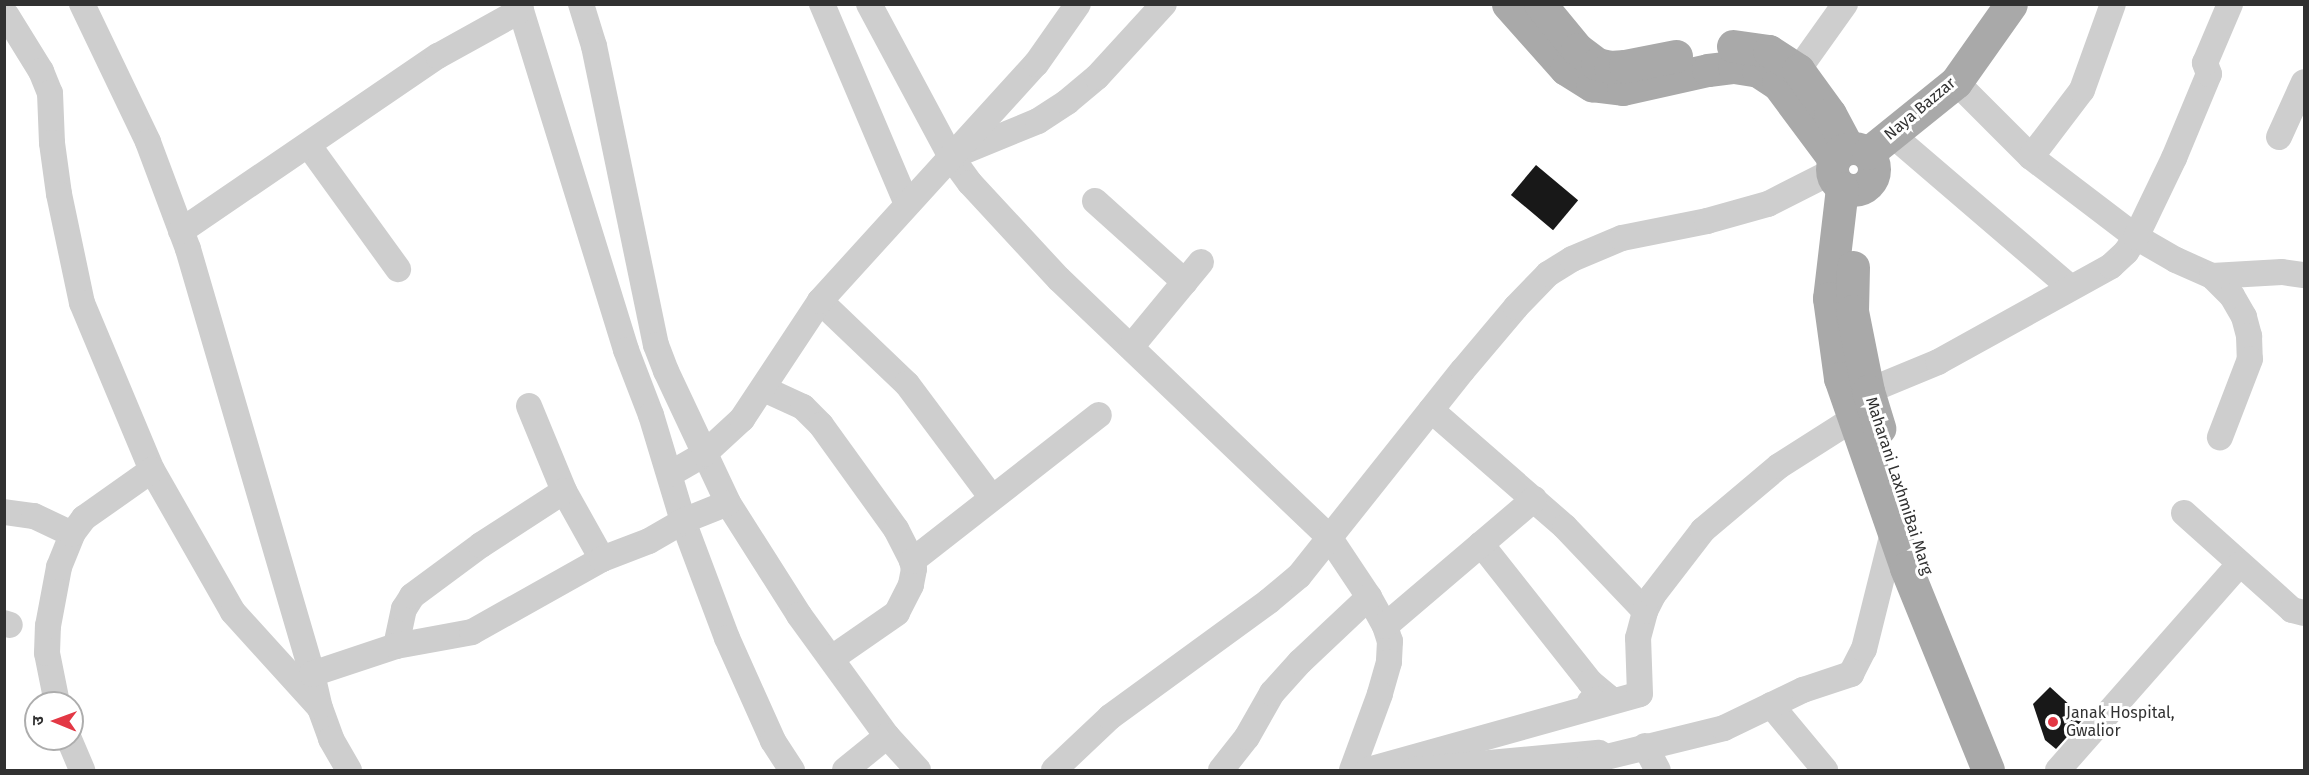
<!DOCTYPE html>
<html>
<head>
<meta charset="utf-8">
<style>
	body { margin:0 }
	#map { position:relative; width:2309px; height:775px; overflow:hidden; background:#fff; font-family:"Fira Sans","Noto Sans Devanagari",sans-serif }
	div>[style] { position:absolute }
	.building>* { inset:0; background:#181818; transform-origin:0 0 }
	.minor>* { height:26px; margin:-13px; padding:0 13px; transform-origin:13px; border-radius:13px; background:#cecece }
	.major>* { height:33px; margin:-16.5px; padding:0 16.5px; transform-origin:16.5px; border-radius:16.5px; background:#a9a9a9 }
	.major>.ring { margin:-16.5px; padding:0; box-sizing:content-box; background:none; border:33px solid #a9a9a9; border-radius:50% }
	.dots>* { width:16px; height:16px; translate:-50% -50%; box-sizing:border-box; border:3px solid #fff; border-radius:50% }
	span { translate:-50% -50%; white-space:nowrap; text-align:center; line-height:1.15; -webkit-text-stroke:6px #fff; paint-order:stroke }
	.street-label { font-size:16px; color:#313131 }
	.poi-label { font-size:16px; color:#313131 }
	.left { translate:0 -50%; text-align:left }
	.frame { position:absolute; inset:0; border:6px solid #313131; pointer-events:none }
	.north { position:absolute; left:24px; top:691px; width:60px; height:60px; box-sizing:border-box; background:#fff; border:2px solid #adadad; border-radius:50%; rotate:271deg; font-size:16px; font-weight:700; line-height:24px; text-align:center; color:#313131 }
	.north::after { content:''; display:block; margin:auto; width:21px; height:27px; background:#e33845; clip-path:polygon(50% 0,100% 100%,50% 72%,0 100%) }
</style>
</head>
<body>
<div id="map">
	<div class="building">
		<i style="left:1536px;top:165px;width:55px;height:39px;rotate:40deg"></i>
		<i style="clip-path:polygon(2050px 687px,2084px 718px,2056px 749px,2045px 740px,2033px 704px)"></i>
	</div>
	<div class="minor">
		<i style="left:82px;top:4px;width:153px;rotate:64.4deg"></i>
		<i style="left:148px;top:142px;width:114px;rotate:69.5deg"></i>
		<i style="left:188px;top:249px;width:443px;rotate:73.7deg"></i>
		<i style="left:312px;top:674px;width:35px;rotate:77deg"></i>
		<i style="left:320px;top:708px;width:33px;rotate:70deg"></i>
		<i style="left:331px;top:739px;width:36px;rotate:60deg"></i>
		<i style="left:519px;top:4px;width:362px;rotate:72.8deg"></i>
		<i style="left:626px;top:350px;width:70px;rotate:69deg"></i>
		<i style="left:651px;top:415px;width:111px;rotate:73.2deg"></i>
		<i style="left:683px;top:521px;width:125px;rotate:69.4deg"></i>
		<i style="left:727px;top:638px;width:113px;rotate:65.9deg"></i>
		<i style="left:773px;top:741px;width:35px;rotate:57deg"></i>
		<i style="left:581px;top:4px;width:44px;rotate:72.8deg"></i>
		<i style="left:594px;top:46px;width:305px;rotate:78.3deg"></i>
		<i style="left:656px;top:345px;width:28px;rotate:69deg"></i>
		<i style="left:666px;top:371px;width:146px;rotate:64.8deg"></i>
		<i style="left:728px;top:503px;width:133px;rotate:57.6deg"></i>
		<i style="left:799px;top:615px;width:150px;rotate:54deg"></i>
		<i style="left:887px;top:736px;width:46px;rotate:47.6deg"></i>
		<i style="left:822px;top:4px;width:217px;rotate:67deg"></i>
		<i style="left:869px;top:4px;width:174px;rotate:61.8deg"></i>
		<i style="left:951px;top:157px;width:32px;rotate:54deg"></i>
		<i style="left:970px;top:183px;width:131px;rotate:47.2deg"></i>
		<i style="left:1059px;top:279px;width:373px;rotate:43.7deg"></i>
		<i style="left:1329px;top:537px;width:72px;rotate:56.3deg"></i>
		<i style="left:1369px;top:597px;width:33px;rotate:61deg"></i>
		<i style="left:1385px;top:626px;width:16px;rotate:72deg"></i>
		<i style="left:1390px;top:641px;width:21px;rotate:93deg"></i>
		<i style="left:1389px;top:662px;width:33px;rotate:106deg"></i>
		<i style="left:1380px;top:694px;width:81px;rotate:110.2deg"></i>
		<i style="left:7px;top:16px;width:65px;rotate:58.3deg"></i>
		<i style="left:41px;top:71px;width:24px;rotate:68deg"></i>
		<i style="left:50px;top:93px;width:50px;rotate:87.7deg"></i>
		<i style="left:52px;top:143px;width:51px;rotate:82.2deg"></i>
		<i style="left:59px;top:194px;width:111px;rotate:78.1deg"></i>
		<i style="left:82px;top:303px;width:181px;rotate:67.3deg"></i>
		<i style="left:152px;top:470px;width:163px;rotate:60.3deg"></i>
		<i style="left:233px;top:612px;width:128px;rotate:47.8deg"></i>
		<i style="left:1798px;top:70px;width:81px;rotate:-54.5deg"></i>
		<i style="left:1956px;top:82px;width:106px;rotate:45deg"></i>
		<i style="left:2031px;top:157px;width:132px;rotate:37.3deg"></i>
		<i style="left:2136px;top:237px;width:46px;rotate:29.9deg"></i>
		<i style="left:2176px;top:260px;width:39px;rotate:24deg"></i>
		<i style="left:2212px;top:276px;width:70px;rotate:-3.3deg"></i>
		<i style="left:2282px;top:272px;width:22px;rotate:8deg"></i>
		<i style="left:1890px;top:133px;width:238px;rotate:40.6deg"></i>
		<i style="left:2279px;top:137px;width:60px;rotate:-65.6deg"></i>
		<i style="left:309px;top:146px;width:152px;rotate:54.1deg"></i>
		<i style="left:960px;top:153px;width:84px;rotate:-22.3deg"></i>
		<i style="left:1038px;top:121px;width:35px;rotate:-33deg"></i>
		<i style="left:1067px;top:102px;width:39px;rotate:-40deg"></i>
		<i style="left:1097px;top:77px;width:99px;rotate:-47.5deg"></i>
		<i style="left:2031px;top:157px;width:84px;rotate:-52.7deg"></i>
		<i style="left:2082px;top:90px;width:91px;rotate:-70.2deg"></i>
		<i style="left:1095px;top:201px;width:121px;rotate:42deg"></i>
		<i style="left:181px;top:231px;width:311px;rotate:-34.3deg"></i>
		<i style="left:438px;top:56px;width:95px;rotate:-29deg"></i>
		<i style="left:2212px;top:276px;width:28px;rotate:45deg"></i>
		<i style="left:2232px;top:296px;width:24px;rotate:60deg"></i>
		<i style="left:2244px;top:317px;width:20px;rotate:75deg"></i>
		<i style="left:2249px;top:336px;width:23px;rotate:88deg"></i>
		<i style="left:2250px;top:359px;width:84px;rotate:111deg"></i>
		<i style="left:820px;top:301px;width:120px;rotate:43.7deg"></i>
		<i style="left:907px;top:384px;width:142px;rotate:53.3deg"></i>
		<i style="left:1131px;top:347px;width:110px;rotate:-50.5deg"></i>
		<i style="left:764px;top:389px;width:43px;rotate:24.8deg"></i>
		<i style="left:803px;top:407px;width:25px;rotate:45deg"></i>
		<i style="left:821px;top:425px;width:128px;rotate:54.2deg"></i>
		<i style="left:896px;top:529px;width:36px;rotate:63deg"></i>
		<i style="left:912px;top:561px;width:8px;rotate:76deg"></i>
		<i style="left:914px;top:569px;width:16px;rotate:101deg"></i>
		<i style="left:911px;top:585px;width:31px;rotate:117deg"></i>
		<i style="left:897px;top:613px;width:79px;rotate:145.3deg"></i>
		<i style="left:1868px;top:391px;width:76px;rotate:-22.5deg"></i>
		<i style="left:1938px;top:362px;width:198px;rotate:-29deg"></i>
		<i style="left:2111px;top:266px;width:21px;rotate:-43deg"></i>
		<i style="left:2126px;top:252px;width:18px;rotate:-56deg"></i>
		<i style="left:2136px;top:237px;width:88px;rotate:-64.3deg"></i>
		<i style="left:2174px;top:158px;width:91px;rotate:-67.4deg"></i>
		<i style="left:2209px;top:74px;width:12px;rotate:-110deg"></i>
		<i style="left:2205px;top:63px;width:64px;rotate:-67deg"></i>
		<i style="left:529px;top:406px;width:92px;rotate:67.6deg"></i>
		<i style="left:564px;top:491px;width:78px;rotate:60.8deg"></i>
		<i style="left:1431px;top:410px;width:178px;rotate:41.1deg"></i>
		<i style="left:1565px;top:527px;width:116px;rotate:46.4deg"></i>
		<i style="left:670px;top:474px;width:39px;rotate:-30deg"></i>
		<i style="left:704px;top:454px;width:52px;rotate:-42.6deg"></i>
		<i style="left:742px;top:419px;width:141px;rotate:-56.5deg"></i>
		<i style="left:820px;top:301px;width:321px;rotate:-47.7deg"></i>
		<i style="left:1036px;top:64px;width:73px;rotate:-55deg"></i>
		<i style="left:4px;top:512px;width:30px;rotate:8deg"></i>
		<i style="left:34px;top:516px;width:42px;rotate:25.3deg"></i>
		<i style="left:2184px;top:513px;width:145px;rotate:41.9deg"></i>
		<i style="left:2292px;top:610px;width:12px;rotate:14deg"></i>
		<i style="left:1481px;top:544px;width:176px;rotate:51.7deg"></i>
		<i style="left:1590px;top:682px;width:23px;rotate:40deg"></i>
		<i style="left:1608px;top:697px;width:19px;rotate:164deg"></i>
		<i style="left:912px;top:561px;width:237px;rotate:-38deg"></i>
		<i style="left:4px;top:623px;width:6px;rotate:18deg"></i>
		<i style="left:1385px;top:626px;width:196px;rotate:-40.4deg"></i>
		<i style="left:396px;top:646px;width:38px;rotate:-78deg"></i>
		<i style="left:404px;top:609px;width:15px;rotate:-58deg"></i>
		<i style="left:412px;top:596px;width:86px;rotate:-36.5deg"></i>
		<i style="left:481px;top:545px;width:99px;rotate:-33deg"></i>
		<i style="left:312px;top:674px;width:89px;rotate:-18.4deg"></i>
		<i style="left:396px;top:646px;width:77px;rotate:-10.4deg"></i>
		<i style="left:472px;top:632px;width:149px;rotate:-29.3deg"></i>
		<i style="left:602px;top:559px;width:50px;rotate:-21deg"></i>
		<i style="left:649px;top:541px;width:39px;rotate:-30deg"></i>
		<i style="left:683px;top:521px;width:48px;rotate:-21.8deg"></i>
		<i style="left:57px;top:703px;width:51px;rotate:-101.3deg"></i>
		<i style="left:47px;top:653px;width:27px;rotate:-88deg"></i>
		<i style="left:48px;top:626px;width:60px;rotate:-79.4deg"></i>
		<i style="left:59px;top:567px;width:35px;rotate:-68deg"></i>
		<i style="left:72px;top:534px;width:20px;rotate:-53deg"></i>
		<i style="left:84px;top:518px;width:83px;rotate:-35.2deg"></i>
		<i style="left:1771px;top:705px;width:85px;rotate:50.3deg"></i>
		<i style="left:69px;top:739px;width:34px;rotate:67deg"></i>
		<i style="left:1645px;top:746px;width:27px;rotate:62deg"></i>
		<i style="left:845px;top:770px;width:54px;rotate:-39deg"></i>
		<i style="left:1054px;top:770px;width:77px;rotate:-43.4deg"></i>
		<i style="left:1110px;top:717px;width:197px;rotate:-36.1deg"></i>
		<i style="left:1269px;top:601px;width:39px;rotate:-40deg"></i>
		<i style="left:1299px;top:576px;width:263px;rotate:-51.5deg"></i>
		<i style="left:1463px;top:370px;width:82px;rotate:-49.9deg"></i>
		<i style="left:1516px;top:307px;width:46px;rotate:-45.9deg"></i>
		<i style="left:1548px;top:274px;width:28px;rotate:-32deg"></i>
		<i style="left:1572px;top:259px;width:54px;rotate:-22.8deg"></i>
		<i style="left:1622px;top:238px;width:87px;rotate:-11.3deg"></i>
		<i style="left:1707px;top:221px;width:63px;rotate:-15.6deg"></i>
		<i style="left:1768px;top:204px;width:71px;rotate:-26.9deg"></i>
		<i style="left:1221px;top:770px;width:42px;rotate:-51.8deg"></i>
		<i style="left:1247px;top:737px;width:51px;rotate:-60.4deg"></i>
		<i style="left:1272px;top:693px;width:42px;rotate:-47.9deg"></i>
		<i style="left:1300px;top:662px;width:95px;rotate:-43.3deg"></i>
		<i style="left:1368px;top:770px;width:282px;rotate:-15.6deg"></i>
		<i style="left:1640px;top:694px;width:56px;rotate:-92deg"></i>
		<i style="left:1638px;top:638px;width:28px;rotate:-75deg"></i>
		<i style="left:1645px;top:611px;width:18px;rotate:-63deg"></i>
		<i style="left:1653px;top:595px;width:82px;rotate:-52.4deg"></i>
		<i style="left:1703px;top:530px;width:99px;rotate:-40.1deg"></i>
		<i style="left:1779px;top:466px;width:88px;rotate:-32.4deg"></i>
		<i style="left:1414px;top:770px;width:186px;rotate:-5.3deg"></i>
		<i style="left:1575px;top:770px;width:17px;rotate:-31deg"></i>
		<i style="left:1590px;top:761px;width:138px;rotate:-13.8deg"></i>
		<i style="left:1724px;top:728px;width:88px;rotate:-25.7deg"></i>
		<i style="left:1803px;top:690px;width:51px;rotate:-18.4deg"></i>
		<i style="left:1851px;top:674px;width:28px;rotate:-63deg"></i>
		<i style="left:1864px;top:649px;width:120px;rotate:-76deg"></i>
		<i style="left:2058px;top:770px;width:273px;rotate:-48.6deg"></i>
	</div>
	<div class="major">
		<i style="left:1508px;top:4px;width:87px;rotate:48.3deg"></i>
		<i style="left:1566px;top:69px;width:31px;rotate:32deg"></i>
		<i style="left:1592px;top:85px;width:31px;rotate:7deg"></i>
		<i style="left:1623px;top:89px;width:87px;rotate:-12.6deg"></i>
		<i style="left:1708px;top:70px;width:26px;rotate:-7deg"></i>
		<i style="left:1734px;top:67px;width:24px;rotate:9deg"></i>
		<i style="left:1758px;top:71px;width:24px;rotate:33deg"></i>
		<i style="left:1778px;top:84px;width:94px;rotate:53.3deg"></i>
		<i style="left:1540px;top:4px;width:58px;rotate:50.6deg"></i>
		<i style="left:1577px;top:49px;width:25px;rotate:37deg"></i>
		<i style="left:1597px;top:64px;width:13px;rotate:13deg"></i>
		<i style="left:1610px;top:67px;width:15px;rotate:-4deg"></i>
		<i style="left:1625px;top:66px;width:52px;rotate:-11.1deg"></i>
		<i style="left:1733px;top:46px;width:36px;rotate:8deg"></i>
		<i style="left:1769px;top:51px;width:35px;rotate:33deg"></i>
		<i style="left:1798px;top:70px;width:54px;rotate:54deg"></i>
		<i style="left:1830px;top:114px;width:38px;rotate:62deg"></i>
		<i class="ring" style="left:1832px;top:148px;width:9px;height:9px"></i>
		<i style="left:1868px;top:153px;width:113px;rotate:-38.9deg"></i>
		<i style="left:1956px;top:82px;width:95px;rotate:-54.8deg"></i>
		<i style="left:1842px;top:188px;width:111px;rotate:96.7deg"></i>
		<i style="left:1829px;top:298px;width:81px;rotate:82.2deg"></i>
		<i style="left:1840px;top:378px;width:201px;rotate:70.8deg"></i>
		<i style="left:1906px;top:568px;width:218px;rotate:67.9deg"></i>
		<i style="left:1853px;top:267px;width:44px;rotate:91.3deg"></i>
		<i style="left:1852px;top:311px;width:82px;rotate:78.7deg"></i>
		<i style="left:1868px;top:391px;width:39px;rotate:73deg"></i>
	</div>
	<div class="dots">
		<i style="left:2053px;top:722px;background:#e33845"></i>
	</div>
	<div class="street-label">
		<span style="left:1920px;top:109px;rotate:-40deg">Naya Bazzar</span>
		<span style="left:1899px;top:486px;rotate:72deg">Maharani LaxhmiBai Marg</span>
	</div>
	<div class="poi-label">
		<span class="left" style="left:2066px;top:722px">Janak Hospital,<br>Gwalior</span>
	</div>
	<div class="frame"></div>
	<div class="north">उ</div>
</div>
</body>
</html>
